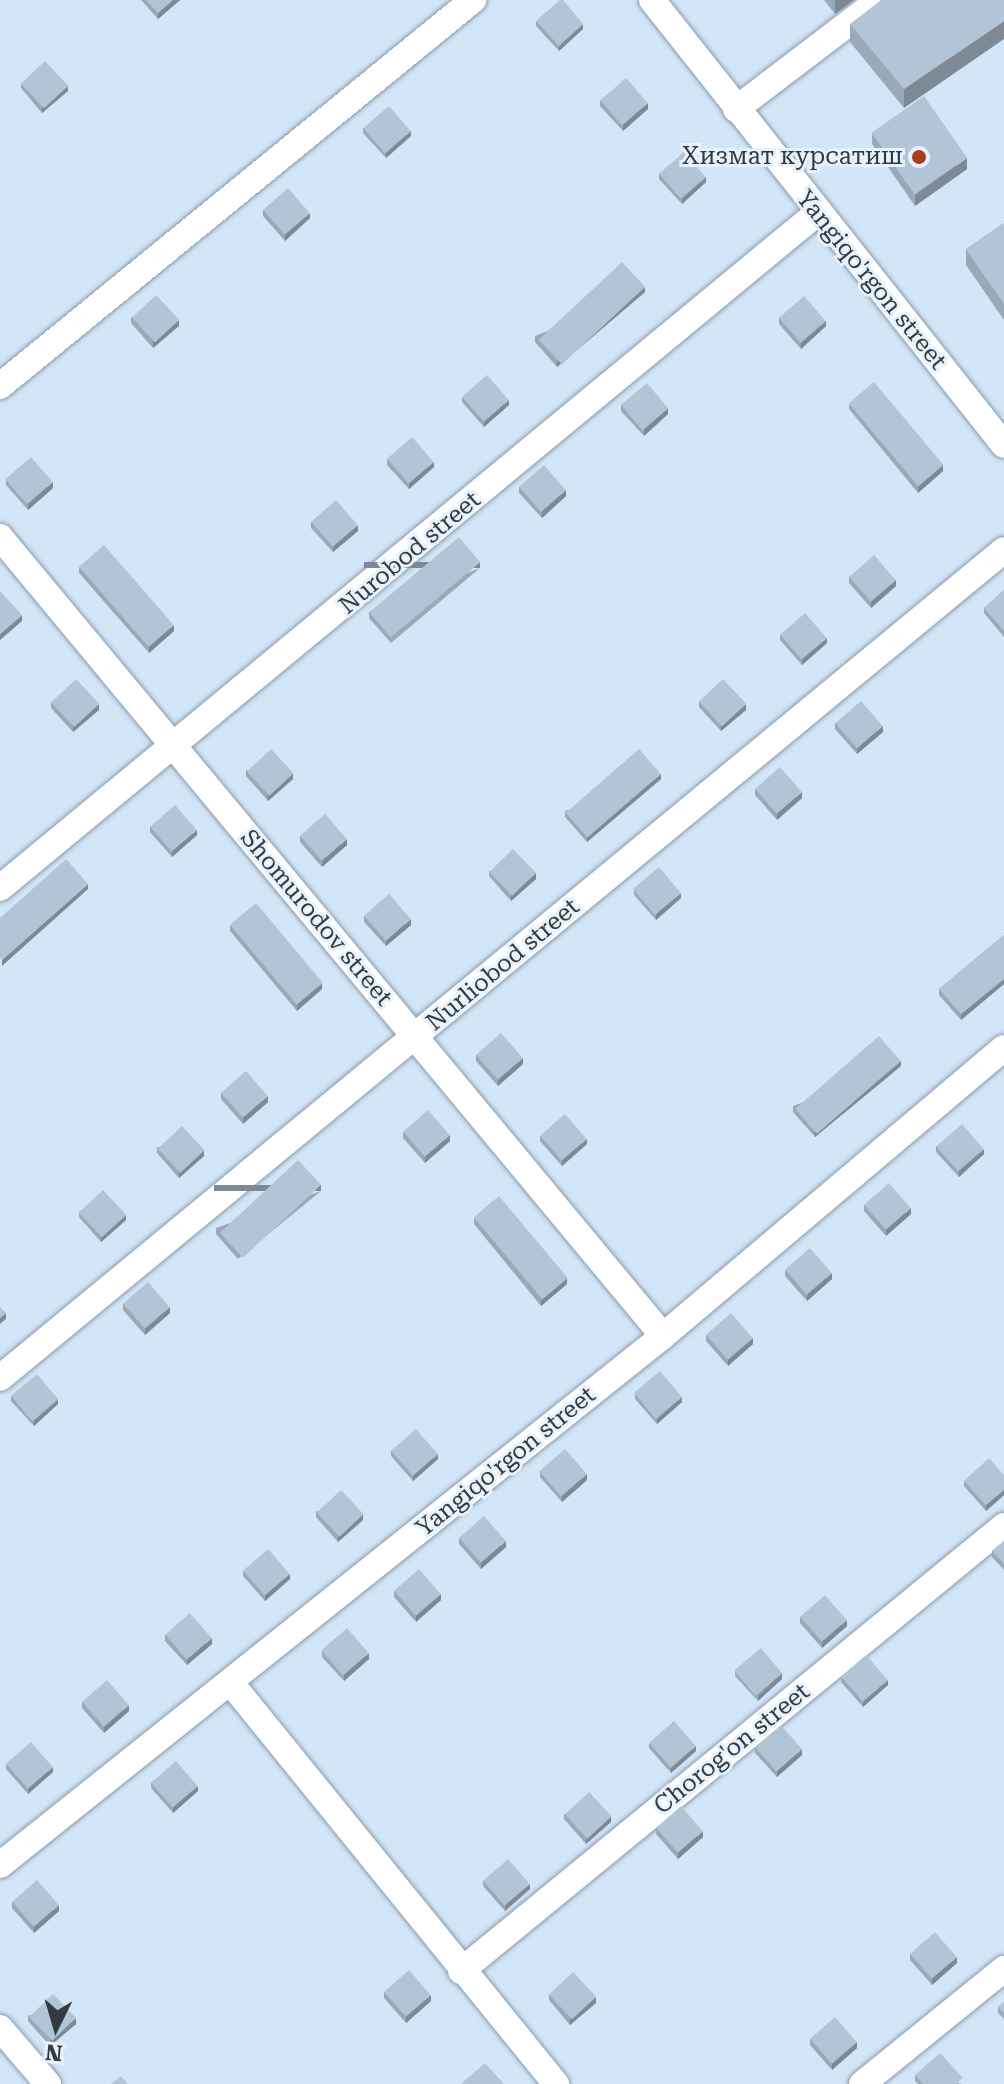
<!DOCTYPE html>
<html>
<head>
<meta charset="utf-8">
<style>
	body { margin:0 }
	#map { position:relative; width:1004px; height:2084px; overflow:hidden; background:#d3e6f8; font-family:"Roboto Serif",serif }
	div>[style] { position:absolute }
	.roads { filter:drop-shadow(0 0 2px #899bac) drop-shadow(0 0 2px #899bac) }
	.street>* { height:26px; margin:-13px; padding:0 13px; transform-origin:13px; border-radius:13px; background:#fff }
	.wall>* { inset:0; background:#99a9b9 }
	.shaded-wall>* { inset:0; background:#7d8a96; transform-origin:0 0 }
	.building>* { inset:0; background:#b2c5d7; transform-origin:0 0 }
	.dots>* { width:22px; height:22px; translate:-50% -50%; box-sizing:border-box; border:4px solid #e7f2fd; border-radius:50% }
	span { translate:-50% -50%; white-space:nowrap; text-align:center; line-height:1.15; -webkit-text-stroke:6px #e7f2fd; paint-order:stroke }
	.poi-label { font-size:24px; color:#333a41 }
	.right { translate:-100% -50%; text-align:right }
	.street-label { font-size:24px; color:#333a41 }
	.north { position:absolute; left:16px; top:1988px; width:80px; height:80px; -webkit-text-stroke:6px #e7f2fd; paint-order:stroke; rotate:185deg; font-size:22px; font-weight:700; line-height:32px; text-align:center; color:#333a41 }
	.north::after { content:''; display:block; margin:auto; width:28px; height:36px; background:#333a41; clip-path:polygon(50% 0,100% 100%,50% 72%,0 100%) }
</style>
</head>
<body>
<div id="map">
	<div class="roads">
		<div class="street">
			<i style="left:652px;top:0;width:567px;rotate:51.66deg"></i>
			<i style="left:736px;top:109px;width:180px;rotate:-37.3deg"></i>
			<i style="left:0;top:386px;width:611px;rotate:-39.22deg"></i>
			<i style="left:0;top:537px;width:1038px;rotate:50.31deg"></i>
			<i style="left:0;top:888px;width:1060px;rotate:-39.56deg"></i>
			<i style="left:0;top:1378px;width:1301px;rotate:-39.51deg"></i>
			<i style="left:230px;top:1682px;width:518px;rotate:50.96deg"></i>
			<i style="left:0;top:1865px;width:848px;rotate:-38.59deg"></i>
			<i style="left:663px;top:1336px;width:446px;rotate:-40.2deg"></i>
			<i style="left:461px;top:1971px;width:702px;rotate:-39.34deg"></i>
			<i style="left:0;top:2028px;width:74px;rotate:49.4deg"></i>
			<i style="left:862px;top:2084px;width:183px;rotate:-39deg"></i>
		</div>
	</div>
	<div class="wall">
		<i style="clip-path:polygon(141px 0,180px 0,158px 19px)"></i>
		<i style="clip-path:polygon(824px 0,854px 0,835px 14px)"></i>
		<i style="clip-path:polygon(1004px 0,904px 108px,850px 42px,850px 24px)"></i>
		<i style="clip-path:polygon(536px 21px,583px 29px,559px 51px,536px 26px)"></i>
		<i style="clip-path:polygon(21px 83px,68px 91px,42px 113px,21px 88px)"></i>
		<i style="clip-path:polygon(600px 100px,648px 109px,623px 131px,600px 106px)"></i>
		<i style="clip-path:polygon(363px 128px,411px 136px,386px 158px,363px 133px)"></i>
		<i style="clip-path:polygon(872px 133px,967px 169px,915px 206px,872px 144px)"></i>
		<i style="clip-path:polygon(659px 174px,706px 182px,682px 204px,659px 179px)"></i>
		<i style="clip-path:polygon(263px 210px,310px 218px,285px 241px,263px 216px)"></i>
		<i style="clip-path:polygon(1004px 223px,1004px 320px,966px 265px,966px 249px)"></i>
		<i style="clip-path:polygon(645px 292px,557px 367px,535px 342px,535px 336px)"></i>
		<i style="clip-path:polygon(131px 317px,179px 326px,153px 348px,131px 323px)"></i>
		<i style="clip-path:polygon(779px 318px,826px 326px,801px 349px,779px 324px)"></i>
		<i style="clip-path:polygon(462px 397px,509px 405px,484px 427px,462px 402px)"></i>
		<i style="clip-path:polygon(849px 404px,943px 471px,918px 493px,849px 409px)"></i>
		<i style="clip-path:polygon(621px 405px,668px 414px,644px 436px,621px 411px)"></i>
		<i style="clip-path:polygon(387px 459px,434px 467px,409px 489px,387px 465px)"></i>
		<i style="clip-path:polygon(6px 480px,53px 488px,28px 510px,6px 485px)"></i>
		<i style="clip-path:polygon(519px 487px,566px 496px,542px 518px,519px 493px)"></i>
		<i style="clip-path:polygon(311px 522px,358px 531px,333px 552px,311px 528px)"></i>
		<i style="clip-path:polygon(79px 567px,174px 631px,149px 653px,79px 573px)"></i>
		<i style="clip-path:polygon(480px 568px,391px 643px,369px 618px,369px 612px)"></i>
		<i style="clip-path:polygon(849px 577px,896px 586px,871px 608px,849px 583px)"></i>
		<i style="clip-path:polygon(1004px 590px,1004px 637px,984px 613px,984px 608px)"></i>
		<i style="clip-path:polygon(780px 635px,827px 643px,802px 665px,780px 640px)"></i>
		<i style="clip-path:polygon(699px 701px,746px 710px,721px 731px,699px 707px)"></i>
		<i style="clip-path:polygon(51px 702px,99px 710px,73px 732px,51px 708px)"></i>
		<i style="clip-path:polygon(835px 723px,883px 732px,857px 754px,835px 729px)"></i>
		<i style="clip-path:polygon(246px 770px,293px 779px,268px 801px,246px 776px)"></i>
		<i style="clip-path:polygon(661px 779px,587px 842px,565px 817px,565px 811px)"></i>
		<i style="clip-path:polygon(755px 789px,802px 798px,777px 820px,755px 795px)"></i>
		<i style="clip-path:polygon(150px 826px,197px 835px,172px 857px,150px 832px)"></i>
		<i style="clip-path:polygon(300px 836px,347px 845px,322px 867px,300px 842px)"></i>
		<i style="clip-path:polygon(489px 871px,536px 879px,511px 901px,489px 876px)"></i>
		<i style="clip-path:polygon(634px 890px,681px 898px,656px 920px,634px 895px)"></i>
		<i style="clip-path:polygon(364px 916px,411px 925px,386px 946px,364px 922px)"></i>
		<i style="clip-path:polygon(230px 925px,322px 989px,297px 1011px,230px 931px)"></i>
		<i style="clip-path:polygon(1004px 935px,1004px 984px,961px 1020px,939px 995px,939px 989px)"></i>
		<i style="clip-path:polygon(476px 1055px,523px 1064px,498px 1086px,476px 1061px)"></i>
		<i style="clip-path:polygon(901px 1066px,815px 1137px,793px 1112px,793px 1106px)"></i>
		<i style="clip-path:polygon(221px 1093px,268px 1102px,243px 1124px,221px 1099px)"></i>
		<i style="clip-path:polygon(403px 1132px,450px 1141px,425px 1163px,403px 1138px)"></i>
		<i style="clip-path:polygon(540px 1136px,587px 1144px,562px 1166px,540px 1141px)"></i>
		<i style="clip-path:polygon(936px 1146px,984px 1154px,959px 1177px,936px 1152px)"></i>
		<i style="clip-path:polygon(157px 1147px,204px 1156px,179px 1178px,157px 1153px)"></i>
		<i style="clip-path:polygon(321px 1191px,238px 1259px,216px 1234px,216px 1228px)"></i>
		<i style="clip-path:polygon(864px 1205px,911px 1214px,886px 1236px,864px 1211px)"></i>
		<i style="clip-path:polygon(79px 1212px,126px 1220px,101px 1242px,79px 1217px)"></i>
		<i style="clip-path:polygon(474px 1218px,567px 1284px,541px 1306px,474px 1224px)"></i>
		<i style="clip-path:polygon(785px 1270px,832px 1279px,807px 1301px,785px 1276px)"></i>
		<i style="clip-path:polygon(123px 1304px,170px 1313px,145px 1335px,123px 1310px)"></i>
		<i style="clip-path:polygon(706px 1335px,753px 1344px,728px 1366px,706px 1341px)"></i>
		<i style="clip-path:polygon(635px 1394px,682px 1402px,657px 1424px,635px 1399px)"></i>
		<i style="clip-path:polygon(11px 1396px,58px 1404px,34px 1426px,11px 1401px)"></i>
		<i style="clip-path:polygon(391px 1451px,438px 1459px,413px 1481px,391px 1456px)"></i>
		<i style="clip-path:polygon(540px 1472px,587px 1480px,562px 1502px,540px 1477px)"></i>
		<i style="clip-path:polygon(1004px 1475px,1004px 1495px,986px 1511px,964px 1486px,964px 1481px)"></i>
		<i style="clip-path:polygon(316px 1511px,363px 1520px,338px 1542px,316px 1517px)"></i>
		<i style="clip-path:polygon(459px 1538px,506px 1547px,481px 1569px,459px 1544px)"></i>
		<i style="clip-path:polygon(1004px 1541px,1004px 1570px,992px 1557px,992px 1551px)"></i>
		<i style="clip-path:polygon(243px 1571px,290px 1579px,265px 1601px,243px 1576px)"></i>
		<i style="clip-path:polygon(394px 1591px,441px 1600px,416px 1622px,394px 1597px)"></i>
		<i style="clip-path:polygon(800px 1617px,847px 1626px,822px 1648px,800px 1623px)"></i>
		<i style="clip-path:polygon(165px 1635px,212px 1644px,187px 1665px,165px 1641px)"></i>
		<i style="clip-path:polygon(322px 1651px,369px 1659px,344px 1681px,322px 1657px)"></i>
		<i style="clip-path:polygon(735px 1671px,782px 1679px,758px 1701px,735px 1676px)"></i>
		<i style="clip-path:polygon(841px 1677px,888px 1685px,863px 1707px,841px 1682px)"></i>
		<i style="clip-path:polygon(82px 1702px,129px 1711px,104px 1733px,82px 1708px)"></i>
		<i style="clip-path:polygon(649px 1743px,696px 1751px,671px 1773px,649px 1748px)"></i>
		<i style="clip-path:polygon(755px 1747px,802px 1755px,777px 1777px,755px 1753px)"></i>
		<i style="clip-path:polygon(6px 1764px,53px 1772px,28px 1794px,6px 1769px)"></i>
		<i style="clip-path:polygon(151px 1783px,198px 1791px,173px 1813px,151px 1788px)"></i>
		<i style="clip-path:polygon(564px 1814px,611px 1822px,586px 1844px,564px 1819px)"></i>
		<i style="clip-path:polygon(656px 1828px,703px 1837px,678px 1859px,656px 1834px)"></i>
		<i style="clip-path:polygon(483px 1881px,530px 1889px,505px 1911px,483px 1886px)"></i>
		<i style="clip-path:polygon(12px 1902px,59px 1911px,34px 1933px,12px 1908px)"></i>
		<i style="clip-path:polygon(910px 1954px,957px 1963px,932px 1985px,910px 1960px)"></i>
		<i style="clip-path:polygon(384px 1992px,431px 2001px,406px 2023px,384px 1998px)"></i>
		<i style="clip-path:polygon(549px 1994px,596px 2003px,570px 2025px,549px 2000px)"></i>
		<i style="clip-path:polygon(1004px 2002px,1004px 2019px,998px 2013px,998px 2007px)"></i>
		<i style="clip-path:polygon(28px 2015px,76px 2024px,50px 2046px,28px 2021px)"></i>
		<i style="clip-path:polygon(810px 2039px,857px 2048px,832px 2070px,810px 2045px)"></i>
		<i style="clip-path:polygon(915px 2075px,963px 2084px,918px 2084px,915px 2081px)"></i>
	</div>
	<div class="shaded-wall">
		<i style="clip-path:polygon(173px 0,180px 0,158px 19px,158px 13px)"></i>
		<i style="clip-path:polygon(835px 0,854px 0,835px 14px)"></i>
		<i style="clip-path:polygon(1004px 21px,1004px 39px,904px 108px,904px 89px)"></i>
		<i style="clip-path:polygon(583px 24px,583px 29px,559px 51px,559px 46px)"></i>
		<i style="clip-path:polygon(68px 86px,68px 91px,42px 113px,42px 107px)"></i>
		<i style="clip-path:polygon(648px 103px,648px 109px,623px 131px,623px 125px)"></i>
		<i style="clip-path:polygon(411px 131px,411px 136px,386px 158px,386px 153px)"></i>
		<i style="clip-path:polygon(967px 158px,967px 169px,915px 206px,915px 195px)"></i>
		<i style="clip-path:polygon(706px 177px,706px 182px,682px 204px,682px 199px)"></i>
		<i style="clip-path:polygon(310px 213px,310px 218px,285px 241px,285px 235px)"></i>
		<i style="clip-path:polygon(645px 287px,645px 292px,557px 367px,557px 361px)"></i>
		<i style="clip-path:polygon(179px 320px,179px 326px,153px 348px,153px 342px)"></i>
		<i style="clip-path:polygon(826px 321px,826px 326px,801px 349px,801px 343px)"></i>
		<i style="clip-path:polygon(509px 400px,509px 405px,484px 427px,484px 422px)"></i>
		<i style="clip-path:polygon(668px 408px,668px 414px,644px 436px,644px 430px)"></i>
		<i style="clip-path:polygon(434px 462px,434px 467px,409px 489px,409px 483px)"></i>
		<i style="clip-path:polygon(943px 465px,943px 471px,918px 493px,918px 487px)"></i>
		<i style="clip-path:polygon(53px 482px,53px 488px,28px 510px,28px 504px)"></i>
		<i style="clip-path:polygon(566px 490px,566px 496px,542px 518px,542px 512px)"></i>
		<i style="clip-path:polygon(358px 525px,358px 531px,333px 552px,333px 547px)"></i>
		<i style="left:480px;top:562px;width:6px;height:116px;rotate:90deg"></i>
		<i style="clip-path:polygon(896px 580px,896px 586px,871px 608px,871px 602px)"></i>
		<i style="clip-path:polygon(22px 615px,22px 621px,0 640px,0 634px)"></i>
		<i style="clip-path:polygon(174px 625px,174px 631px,149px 653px,149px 647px)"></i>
		<i style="clip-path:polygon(827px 638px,827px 643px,802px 665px,802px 659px)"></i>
		<i style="clip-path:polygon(99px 704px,99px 710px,73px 732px,73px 726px)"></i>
		<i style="clip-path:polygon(746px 704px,746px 710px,721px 731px,721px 726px)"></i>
		<i style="clip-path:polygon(883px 726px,883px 732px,857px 754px,857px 748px)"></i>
		<i style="clip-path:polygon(293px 773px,293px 779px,268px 801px,268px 795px)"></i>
		<i style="clip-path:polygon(661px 774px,661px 779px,587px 842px,587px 836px)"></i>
		<i style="clip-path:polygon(802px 792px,802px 798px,777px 820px,777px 814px)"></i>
		<i style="clip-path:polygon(197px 830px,197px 835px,172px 857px,172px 851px)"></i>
		<i style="clip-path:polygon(347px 839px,347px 845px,322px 867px,322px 861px)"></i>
		<i style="clip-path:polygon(536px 873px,536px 879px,511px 901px,511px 896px)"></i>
		<i style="clip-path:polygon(88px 884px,88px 889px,2px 966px,2px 960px)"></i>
		<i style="clip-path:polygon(681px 893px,681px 898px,656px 920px,656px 914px)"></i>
		<i style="clip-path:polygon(411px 919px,411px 925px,386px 946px,386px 941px)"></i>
		<i style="clip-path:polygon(1004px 979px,1004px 984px,961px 1020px,961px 1014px)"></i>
		<i style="clip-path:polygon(322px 983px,322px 989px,297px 1011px,297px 1005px)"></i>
		<i style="clip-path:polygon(523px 1058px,523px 1064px,498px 1086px,498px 1080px)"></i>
		<i style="clip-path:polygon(901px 1061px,901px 1066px,815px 1137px,815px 1131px)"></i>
		<i style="clip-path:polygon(268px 1096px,268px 1102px,243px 1124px,243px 1118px)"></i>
		<i style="clip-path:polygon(450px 1135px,450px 1141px,425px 1163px,425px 1157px)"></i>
		<i style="clip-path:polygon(587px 1139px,587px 1144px,562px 1166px,562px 1160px)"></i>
		<i style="clip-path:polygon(984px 1149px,984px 1154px,959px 1177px,959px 1171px)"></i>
		<i style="clip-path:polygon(204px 1150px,204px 1156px,179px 1178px,179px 1172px)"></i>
		<i style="left:321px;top:1185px;width:6px;height:107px;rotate:90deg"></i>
		<i style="clip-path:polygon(911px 1208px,911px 1214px,886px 1236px,886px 1230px)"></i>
		<i style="clip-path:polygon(126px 1215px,126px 1220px,101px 1242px,101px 1237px)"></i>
		<i style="clip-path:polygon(832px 1273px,832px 1279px,807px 1301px,807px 1295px)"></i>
		<i style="clip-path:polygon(567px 1278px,567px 1284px,541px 1306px,541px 1300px)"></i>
		<i style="clip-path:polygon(170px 1307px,170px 1313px,145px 1335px,145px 1329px)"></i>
		<i style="clip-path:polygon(6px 1313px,6px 1319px,0 1324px,0 1318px)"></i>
		<i style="clip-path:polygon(753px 1338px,753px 1344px,728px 1366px,728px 1360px)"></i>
		<i style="clip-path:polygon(682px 1397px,682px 1402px,657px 1424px,657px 1419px)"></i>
		<i style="clip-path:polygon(58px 1399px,58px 1404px,34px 1426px,34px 1421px)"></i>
		<i style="clip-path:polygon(438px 1454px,438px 1459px,413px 1481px,413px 1476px)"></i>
		<i style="clip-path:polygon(587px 1474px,587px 1480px,562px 1502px,562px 1496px)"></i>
		<i style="clip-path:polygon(1004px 1490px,1004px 1495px,986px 1511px,986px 1505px)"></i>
		<i style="clip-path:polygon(363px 1514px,363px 1520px,338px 1542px,338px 1536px)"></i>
		<i style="clip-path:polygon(506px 1541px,506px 1547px,481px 1569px,481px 1563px)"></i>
		<i style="clip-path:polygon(290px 1574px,290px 1579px,265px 1601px,265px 1595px)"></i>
		<i style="clip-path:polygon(441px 1594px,441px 1600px,416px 1622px,416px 1616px)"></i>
		<i style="clip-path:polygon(847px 1620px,847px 1626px,822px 1648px,822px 1642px)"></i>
		<i style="clip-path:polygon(212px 1638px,212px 1644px,187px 1665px,187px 1660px)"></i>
		<i style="clip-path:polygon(369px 1653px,369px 1659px,344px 1681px,344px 1675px)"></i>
		<i style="clip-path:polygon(782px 1673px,782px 1679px,758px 1701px,758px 1696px)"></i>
		<i style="clip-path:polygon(888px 1680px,888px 1685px,863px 1707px,863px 1702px)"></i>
		<i style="clip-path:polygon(129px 1705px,129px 1711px,104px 1733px,104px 1727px)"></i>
		<i style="clip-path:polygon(696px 1746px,696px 1751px,671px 1773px,671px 1768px)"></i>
		<i style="clip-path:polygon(802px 1749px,802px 1755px,777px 1777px,777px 1771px)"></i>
		<i style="clip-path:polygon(53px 1767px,53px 1772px,28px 1794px,28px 1789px)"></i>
		<i style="clip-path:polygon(198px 1786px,198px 1791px,173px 1813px,173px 1807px)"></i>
		<i style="clip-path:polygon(611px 1816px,611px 1822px,586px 1844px,586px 1839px)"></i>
		<i style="clip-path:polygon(703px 1831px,703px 1837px,678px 1859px,678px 1853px)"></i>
		<i style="clip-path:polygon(530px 1884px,530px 1889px,505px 1911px,505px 1905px)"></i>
		<i style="clip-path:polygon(59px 1905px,59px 1911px,34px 1933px,34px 1927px)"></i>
		<i style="clip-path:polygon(957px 1957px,957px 1963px,932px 1985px,932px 1979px)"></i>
		<i style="clip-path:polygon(431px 1995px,431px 2001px,406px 2023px,406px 2017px)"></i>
		<i style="clip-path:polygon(596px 1997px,596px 2003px,570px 2025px,570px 2019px)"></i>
		<i style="clip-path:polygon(76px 2018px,76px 2024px,50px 2046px,50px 2040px)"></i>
		<i style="clip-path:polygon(857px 2042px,857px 2048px,832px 2070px,832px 2064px)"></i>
	</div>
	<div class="building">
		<i style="clip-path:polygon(146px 0,173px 0,158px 13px)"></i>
		<i style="clip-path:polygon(560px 0,563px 0,583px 24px,559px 46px,536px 21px)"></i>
		<i style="clip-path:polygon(881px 0,1004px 0,1004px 21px,904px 89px,850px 24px)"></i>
		<i style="left:45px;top:61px;width:34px;height:33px;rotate:47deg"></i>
		<i style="left:626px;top:78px;width:33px;height:34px;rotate:49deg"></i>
		<i style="left:924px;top:96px;width:75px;height:64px;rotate:55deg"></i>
		<i style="left:389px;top:106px;width:33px;height:34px;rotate:49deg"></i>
		<i style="left:684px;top:152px;width:33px;height:33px;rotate:49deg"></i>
		<i style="left:288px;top:188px;width:33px;height:33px;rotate:49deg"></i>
		<i style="clip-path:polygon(1004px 223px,1004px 304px,966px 249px)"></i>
		<i style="left:622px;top:262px;width:34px;height:114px;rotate:47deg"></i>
		<i style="left:156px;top:295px;width:34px;height:33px;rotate:47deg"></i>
		<i style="left:804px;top:296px;width:33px;height:33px;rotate:49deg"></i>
		<i style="left:487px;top:375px;width:33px;height:33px;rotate:49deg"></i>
		<i style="left:874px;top:382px;width:108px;height:33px;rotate:50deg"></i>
		<i style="left:647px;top:383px;width:33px;height:34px;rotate:50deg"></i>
		<i style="left:412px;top:437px;width:33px;height:33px;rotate:49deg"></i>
		<i style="left:31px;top:457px;width:33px;height:34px;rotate:49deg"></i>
		<i style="left:544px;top:465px;width:33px;height:33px;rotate:49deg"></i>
		<i style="left:336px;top:500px;width:33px;height:33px;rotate:49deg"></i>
		<i style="left:459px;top:537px;width:33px;height:117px;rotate:50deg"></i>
		<i style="left:104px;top:545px;width:106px;height:33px;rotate:49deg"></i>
		<i style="left:874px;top:555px;width:33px;height:33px;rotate:49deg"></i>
		<i style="clip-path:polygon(1004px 590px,1004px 631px,984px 608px)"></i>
		<i style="clip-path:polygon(0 591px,22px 615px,0 634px)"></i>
		<i style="left:805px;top:613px;width:33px;height:33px;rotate:49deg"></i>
		<i style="left:76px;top:679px;width:34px;height:34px;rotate:47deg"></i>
		<i style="left:723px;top:679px;width:34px;height:33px;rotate:47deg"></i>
		<i style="left:861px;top:701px;width:33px;height:34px;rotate:49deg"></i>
		<i style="left:271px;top:749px;width:33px;height:33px;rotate:47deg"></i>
		<i style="left:639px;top:749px;width:33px;height:97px;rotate:49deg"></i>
		<i style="left:780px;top:767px;width:33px;height:33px;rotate:49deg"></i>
		<i style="left:175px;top:805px;width:33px;height:33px;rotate:49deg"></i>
		<i style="left:325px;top:814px;width:33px;height:33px;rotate:49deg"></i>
		<i style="left:513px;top:849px;width:33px;height:33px;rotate:46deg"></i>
		<i style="clip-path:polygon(66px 859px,88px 884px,2px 960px,0 958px,0 918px)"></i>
		<i style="left:659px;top:867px;width:34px;height:34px;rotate:50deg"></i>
		<i style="left:389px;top:894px;width:33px;height:33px;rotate:49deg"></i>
		<i style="left:256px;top:903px;width:104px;height:34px;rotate:50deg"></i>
		<i style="clip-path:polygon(1004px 935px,1004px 979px,961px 1014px,939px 989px)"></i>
		<i style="left:501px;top:1033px;width:33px;height:33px;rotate:49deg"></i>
		<i style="left:879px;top:1036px;width:33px;height:111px;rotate:49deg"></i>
		<i style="left:246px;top:1071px;width:33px;height:33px;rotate:49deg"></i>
		<i style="left:428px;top:1110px;width:33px;height:33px;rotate:49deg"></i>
		<i style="left:565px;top:1114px;width:33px;height:33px;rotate:49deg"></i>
		<i style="left:962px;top:1124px;width:33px;height:34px;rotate:49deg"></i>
		<i style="left:182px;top:1126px;width:33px;height:33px;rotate:47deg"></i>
		<i style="left:298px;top:1160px;width:34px;height:107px;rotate:47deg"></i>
		<i style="left:889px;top:1183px;width:33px;height:33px;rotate:49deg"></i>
		<i style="left:103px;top:1190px;width:34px;height:33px;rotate:47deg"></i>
		<i style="left:499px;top:1196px;width:107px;height:33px;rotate:50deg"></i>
		<i style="left:810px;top:1248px;width:33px;height:33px;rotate:49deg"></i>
		<i style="left:148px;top:1282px;width:33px;height:33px;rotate:49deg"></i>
		<i style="clip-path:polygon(0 1307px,6px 1313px,0 1318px)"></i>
		<i style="left:731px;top:1313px;width:33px;height:33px;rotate:49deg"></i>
		<i style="left:660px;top:1371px;width:34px;height:34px;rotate:50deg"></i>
		<i style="left:37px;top:1374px;width:33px;height:34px;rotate:50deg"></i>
		<i style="left:416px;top:1429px;width:33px;height:33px;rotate:49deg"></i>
		<i style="left:565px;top:1449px;width:33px;height:34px;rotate:49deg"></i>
		<i style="clip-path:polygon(989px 1458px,1004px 1475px,1004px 1490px,986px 1505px,964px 1481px)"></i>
		<i style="left:341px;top:1490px;width:33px;height:33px;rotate:47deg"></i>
		<i style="left:484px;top:1516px;width:33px;height:33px;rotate:49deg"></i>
		<i style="clip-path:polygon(1004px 1541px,1004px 1564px,992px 1551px)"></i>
		<i style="left:268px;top:1549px;width:33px;height:33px;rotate:49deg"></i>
		<i style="left:419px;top:1569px;width:33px;height:33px;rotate:49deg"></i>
		<i style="left:825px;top:1595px;width:33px;height:33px;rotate:49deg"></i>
		<i style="left:190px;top:1613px;width:33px;height:33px;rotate:49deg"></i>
		<i style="left:347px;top:1628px;width:33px;height:34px;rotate:49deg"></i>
		<i style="left:761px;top:1648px;width:33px;height:35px;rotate:50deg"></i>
		<i style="left:866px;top:1655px;width:33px;height:33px;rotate:49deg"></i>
		<i style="left:107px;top:1680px;width:33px;height:33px;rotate:49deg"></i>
		<i style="left:674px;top:1721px;width:33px;height:33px;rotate:49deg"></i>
		<i style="left:781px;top:1725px;width:32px;height:34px;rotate:49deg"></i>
		<i style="left:31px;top:1742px;width:33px;height:33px;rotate:49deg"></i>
		<i style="left:176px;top:1761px;width:33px;height:33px;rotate:49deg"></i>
		<i style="left:589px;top:1792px;width:33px;height:33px;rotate:47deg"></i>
		<i style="left:681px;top:1806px;width:33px;height:33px;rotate:49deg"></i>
		<i style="left:508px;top:1859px;width:33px;height:33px;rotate:49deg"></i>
		<i style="left:37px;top:1880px;width:33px;height:33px;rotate:49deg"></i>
		<i style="left:935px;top:1932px;width:33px;height:33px;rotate:49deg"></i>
		<i style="left:409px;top:1970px;width:33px;height:33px;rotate:49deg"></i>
		<i style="left:573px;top:1972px;width:34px;height:33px;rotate:47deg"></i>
		<i style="left:53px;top:1994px;width:33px;height:33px;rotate:46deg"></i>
		<i style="clip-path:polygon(1004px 2002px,1004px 2013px,998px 2007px)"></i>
		<i style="left:835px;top:2017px;width:33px;height:33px;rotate:49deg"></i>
		<i style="clip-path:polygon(940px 2053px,963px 2078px,956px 2084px,923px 2084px,915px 2075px)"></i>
		<i style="clip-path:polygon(485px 2063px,504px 2084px,461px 2084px)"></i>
		<i style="clip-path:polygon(121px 2076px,128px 2084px,111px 2084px)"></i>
	</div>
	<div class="dots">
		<i style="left:919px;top:157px;background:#a63e1e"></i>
	</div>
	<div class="poi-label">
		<span class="right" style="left:903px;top:157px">Хизмат курсатиш</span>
	</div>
	<div class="street-label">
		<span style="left:871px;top:280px;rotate:51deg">Yangiqo'rgon street</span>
		<span style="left:410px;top:553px;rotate:-40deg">Nurobod street</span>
		<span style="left:316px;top:918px;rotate:50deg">Shomurodov street</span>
		<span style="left:503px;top:965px;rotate:-40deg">Nurliobod street</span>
		<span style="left:506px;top:1462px;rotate:-39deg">Yangiqo'rgon street</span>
		<span style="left:732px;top:1749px;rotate:-39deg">Chorog'on street</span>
	</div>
	<div class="north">N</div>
</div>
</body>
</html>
